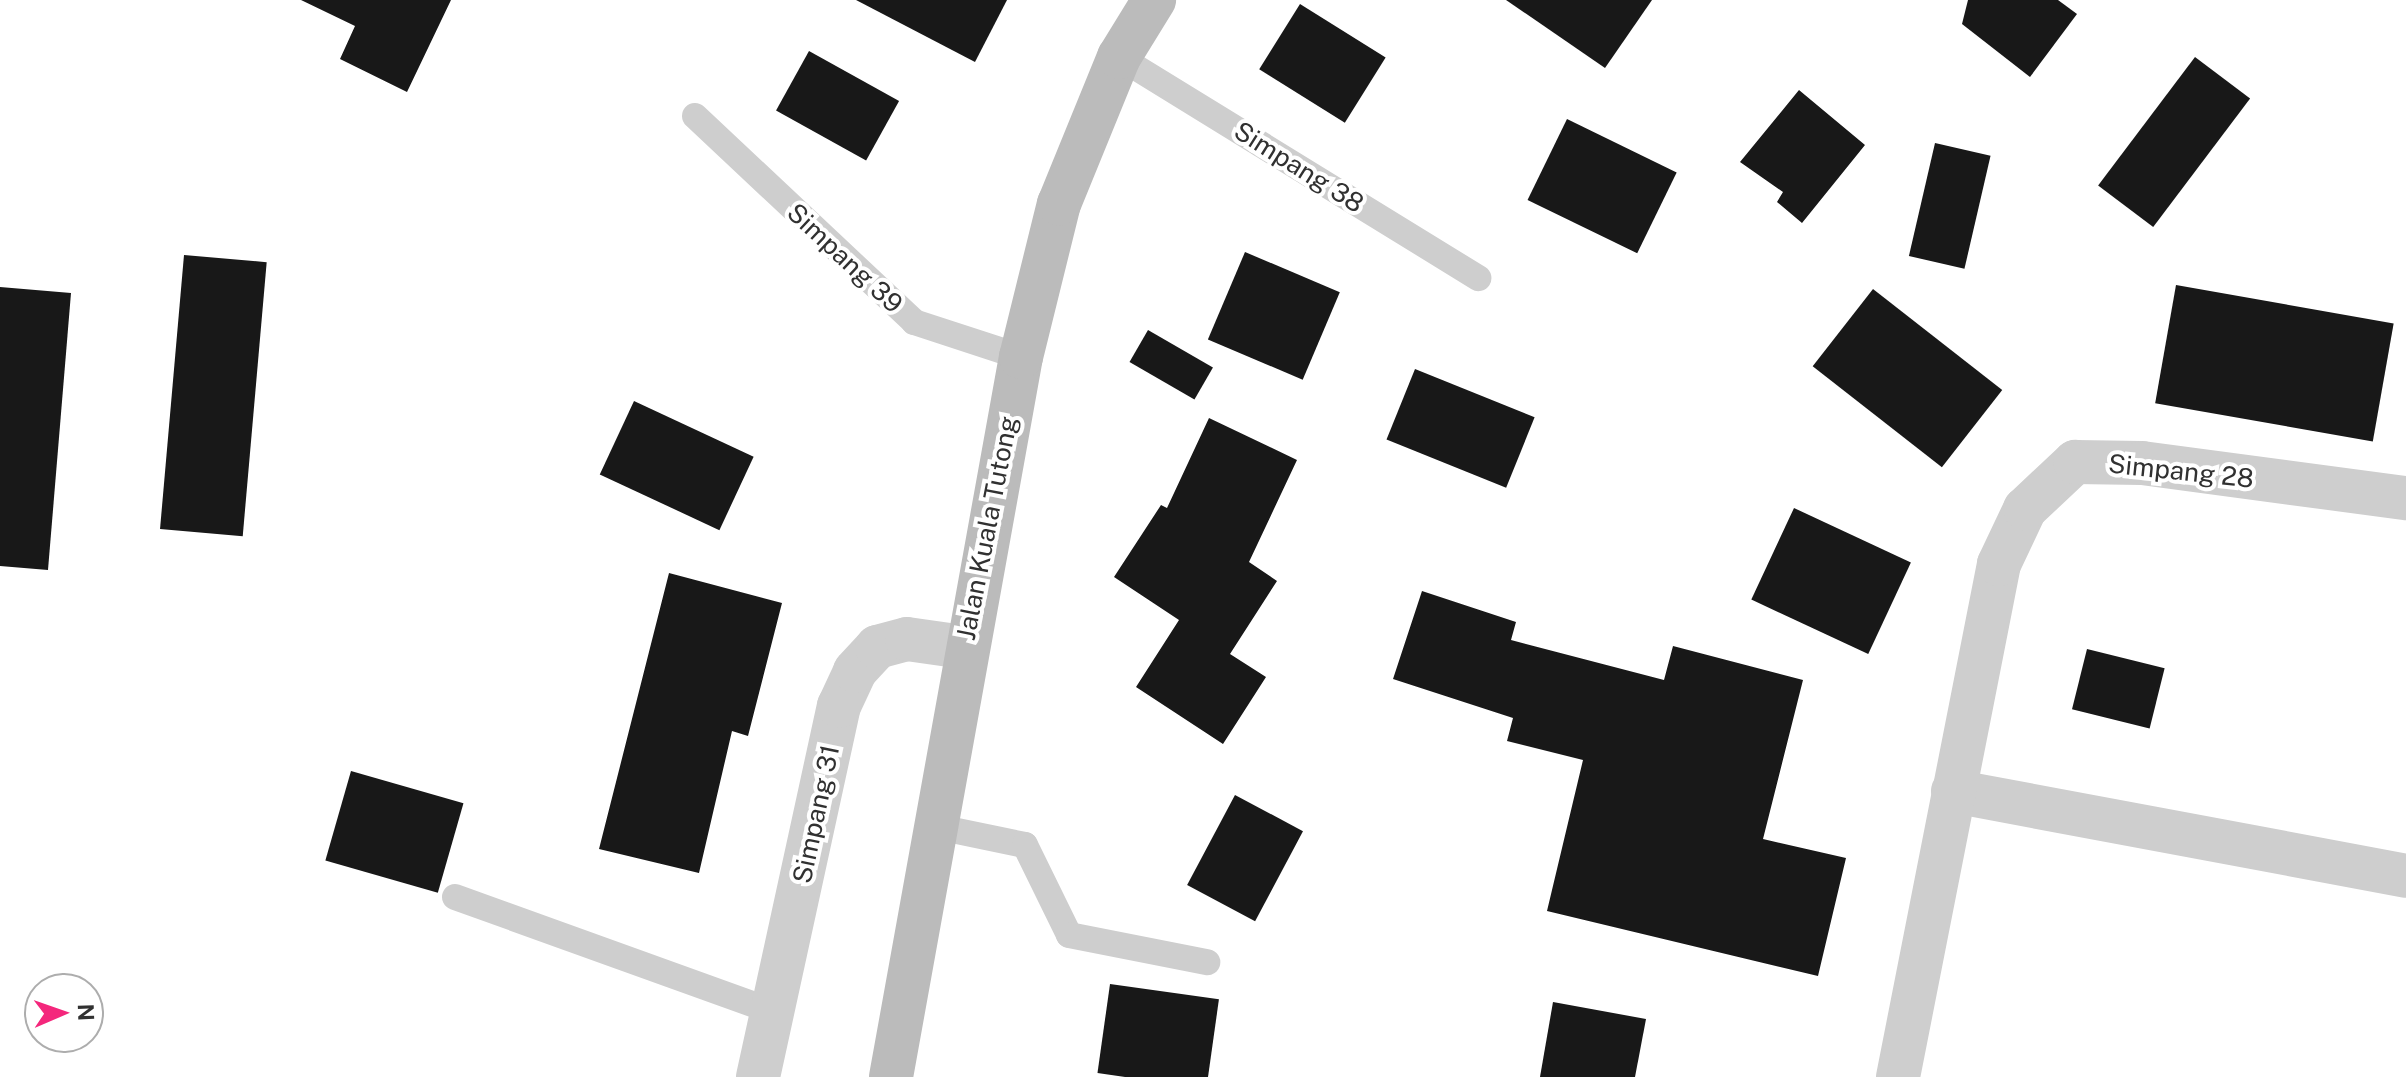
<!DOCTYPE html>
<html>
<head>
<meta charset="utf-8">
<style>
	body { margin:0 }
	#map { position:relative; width:2406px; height:1077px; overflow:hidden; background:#fff; font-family:"Public Sans",sans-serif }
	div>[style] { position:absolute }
	.building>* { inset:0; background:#181818; transform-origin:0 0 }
	.lane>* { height:26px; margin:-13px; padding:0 13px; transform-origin:13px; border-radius:13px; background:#cecece }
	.street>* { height:44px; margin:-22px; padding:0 22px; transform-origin:22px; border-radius:22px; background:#cecece }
	.secondary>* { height:44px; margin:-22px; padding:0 22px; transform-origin:22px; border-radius:22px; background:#bbb }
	span { translate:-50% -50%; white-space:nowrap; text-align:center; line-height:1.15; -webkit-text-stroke:8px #fff; paint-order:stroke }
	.street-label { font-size:26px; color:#313131 }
	.north { position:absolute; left:24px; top:973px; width:80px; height:80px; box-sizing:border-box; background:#fff; border:2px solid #adadad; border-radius:50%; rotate:88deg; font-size:22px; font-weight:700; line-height:32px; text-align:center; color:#313131 }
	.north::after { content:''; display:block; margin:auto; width:28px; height:36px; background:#f4277c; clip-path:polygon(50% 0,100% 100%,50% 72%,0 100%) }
</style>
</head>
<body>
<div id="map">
	<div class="building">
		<i style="clip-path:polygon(301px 0,451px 0,407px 92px,340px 59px,355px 26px)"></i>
		<i style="clip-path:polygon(856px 0,1007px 0,975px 62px)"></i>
		<i style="clip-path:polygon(1506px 0,1652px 0,1605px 68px)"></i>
		<i style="clip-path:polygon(1968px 0,2058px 0,2077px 14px,2030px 77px,1962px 24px)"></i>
		<i style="left:1300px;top:4px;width:101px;height:77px;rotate:32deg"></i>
		<i style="left:809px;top:51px;width:103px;height:68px;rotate:29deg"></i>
		<i style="left:2195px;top:57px;width:69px;height:161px;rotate:37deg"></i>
		<i style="clip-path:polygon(1799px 90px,1865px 145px,1802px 223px,1777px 202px,1783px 192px,1740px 162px)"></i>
		<i style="left:1567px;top:119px;width:122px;height:90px;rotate:26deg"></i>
		<i style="left:1935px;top:143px;width:57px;height:116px;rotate:13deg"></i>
		<i style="left:1245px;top:252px;width:103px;height:95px;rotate:23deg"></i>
		<i style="left:184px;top:255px;width:83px;height:275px;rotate:5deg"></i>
		<i style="left:2176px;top:285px;width:221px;height:120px;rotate:10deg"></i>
		<i style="clip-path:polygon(0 287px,71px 293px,48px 570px,0 566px)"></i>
		<i style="left:1873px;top:289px;width:164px;height:98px;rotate:38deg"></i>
		<i style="left:1148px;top:330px;width:75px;height:37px;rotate:30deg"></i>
		<i style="left:1415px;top:369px;width:129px;height:76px;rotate:22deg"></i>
		<i style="left:634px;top:401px;width:132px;height:81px;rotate:25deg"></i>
		<i style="clip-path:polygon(1209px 418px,1297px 460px,1249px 562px,1277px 581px,1230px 654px,1266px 677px,1223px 744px,1136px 687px,1179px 620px,1114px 577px,1161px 505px,1167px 508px)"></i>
		<i style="left:1794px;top:508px;width:129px;height:101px;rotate:25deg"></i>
		<i style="clip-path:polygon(669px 573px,782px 603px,748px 736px,732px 731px,699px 873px,599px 849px)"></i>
		<i style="clip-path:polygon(1422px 591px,1516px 622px,1511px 640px,1664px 680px,1673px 646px,1803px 680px,1763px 839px,1846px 858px,1818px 976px,1547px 911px,1583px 760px,1507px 741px,1513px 718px,1393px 679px)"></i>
		<i style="left:2087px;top:649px;width:80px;height:62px;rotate:14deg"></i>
		<i style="left:351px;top:771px;width:117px;height:93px;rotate:16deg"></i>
		<i style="left:1235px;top:795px;width:77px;height:102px;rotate:28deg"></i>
		<i style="left:1110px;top:984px;width:110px;height:90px;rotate:8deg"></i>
		<i style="clip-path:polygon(1553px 1002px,1646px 1019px,1635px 1077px,1540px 1077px)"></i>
	</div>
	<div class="lane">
		<i style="left:1119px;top:57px;width:422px;rotate:31.6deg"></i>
		<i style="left:695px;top:116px;width:301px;rotate:43.2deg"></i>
		<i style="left:914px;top:322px;width:113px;rotate:18.1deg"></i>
		<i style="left:933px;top:826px;width:94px;rotate:11.7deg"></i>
		<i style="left:1025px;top:845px;width:100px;rotate:63.9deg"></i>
		<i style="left:1069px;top:935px;width:141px;rotate:11.1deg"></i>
		<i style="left:455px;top:897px;width:339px;rotate:19.8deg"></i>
	</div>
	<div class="street">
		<i style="left:1953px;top:791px;width:461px;rotate:10.6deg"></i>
		<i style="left:758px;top:1077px;width:380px;rotate:-77.7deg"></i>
		<i style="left:839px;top:706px;width:38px;rotate:-65deg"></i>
		<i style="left:855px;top:671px;width:33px;rotate:-47deg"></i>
		<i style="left:877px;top:647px;width:31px;rotate:-15deg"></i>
		<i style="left:907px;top:639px;width:57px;rotate:8.1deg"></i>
		<i style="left:1898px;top:1077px;width:523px;rotate:-78.86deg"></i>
		<i style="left:1999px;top:564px;width:61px;rotate:-64.7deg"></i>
		<i style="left:2025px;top:509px;width:69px;rotate:-43.2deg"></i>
		<i style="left:2075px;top:462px;width:67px;rotate:0.9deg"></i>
		<i style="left:2142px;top:463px;width:266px;rotate:7.6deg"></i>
	</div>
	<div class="secondary">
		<i style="left:891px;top:1077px;width:732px;rotate:-79.77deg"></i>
		<i style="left:1021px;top:357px;width:158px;rotate:-76.1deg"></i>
		<i style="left:1059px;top:204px;width:159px;rotate:-67.8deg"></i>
		<i style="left:1119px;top:57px;width:67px;rotate:-58.4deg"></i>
	</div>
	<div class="street-label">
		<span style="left:1299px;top:167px;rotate:32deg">Simpang 38</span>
		<span style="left:845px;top:258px;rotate:43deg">Simpang 39</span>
		<span style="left:2181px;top:471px;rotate:6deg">Simpang 28</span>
		<span style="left:987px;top:528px;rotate:-79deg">Jalan Kuala Tutong</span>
		<span style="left:816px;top:814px;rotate:-78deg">Simpang 31</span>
	</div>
	<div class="north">N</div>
</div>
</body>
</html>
